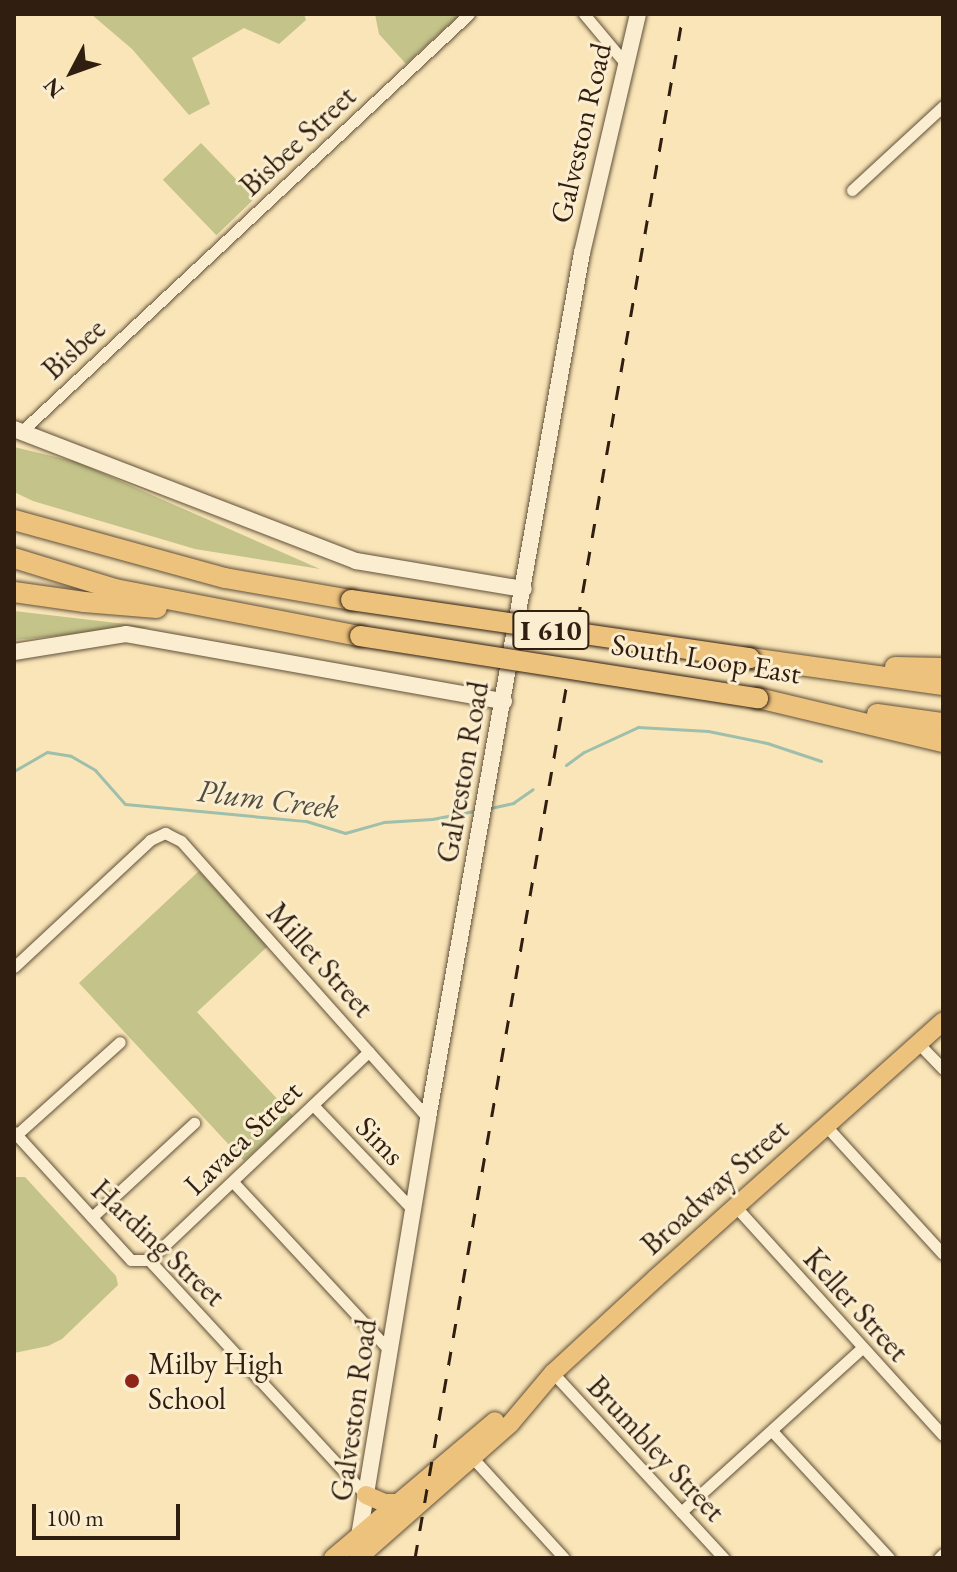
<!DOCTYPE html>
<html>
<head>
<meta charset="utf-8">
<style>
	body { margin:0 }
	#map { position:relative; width:957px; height:1572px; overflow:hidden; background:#f9e5b7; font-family:"EB Garamond",serif }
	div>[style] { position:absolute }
	.green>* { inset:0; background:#c3c38a; transform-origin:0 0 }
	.stream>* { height:3px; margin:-1.5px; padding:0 1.5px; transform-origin:1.5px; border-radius:1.5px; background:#9ebfac }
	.roads { filter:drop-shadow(0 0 2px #62503a) drop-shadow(0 0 2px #62503a) }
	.street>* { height:11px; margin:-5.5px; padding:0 5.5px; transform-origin:5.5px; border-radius:5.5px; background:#fbeed0 }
	.secondary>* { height:16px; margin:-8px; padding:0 8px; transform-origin:8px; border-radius:8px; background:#fbeed0 }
	.primary>* { height:18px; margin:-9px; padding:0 9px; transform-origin:9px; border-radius:9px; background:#ecc27c }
	.highway>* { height:20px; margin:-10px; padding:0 10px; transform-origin:10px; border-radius:10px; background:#ecc27c }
	.rail>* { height:3px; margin-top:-1.5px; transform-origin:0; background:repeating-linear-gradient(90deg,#301e11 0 14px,transparent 0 28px) }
	.bridges { filter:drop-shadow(0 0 2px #301e11) drop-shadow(0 0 2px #301e11) }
	.highway-bridge>* { height:20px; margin:-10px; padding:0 10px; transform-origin:10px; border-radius:10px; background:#ecc27c }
	.dots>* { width:22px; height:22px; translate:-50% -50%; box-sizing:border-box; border:4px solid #fbeed0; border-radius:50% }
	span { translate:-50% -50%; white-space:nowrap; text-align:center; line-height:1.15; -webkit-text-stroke:6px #fbeed0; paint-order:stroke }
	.shield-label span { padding:2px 6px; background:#fbeed0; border:2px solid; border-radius:6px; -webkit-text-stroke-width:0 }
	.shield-label { font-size:28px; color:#301e11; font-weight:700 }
	.street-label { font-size:30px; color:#301e11 }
	.poi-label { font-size:30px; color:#301e11 }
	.left { translate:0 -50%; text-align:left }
	.water-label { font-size:32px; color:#514e40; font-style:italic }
	.frame { position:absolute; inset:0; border:16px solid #301e11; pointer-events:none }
	.north { position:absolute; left:32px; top:32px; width:80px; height:80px; -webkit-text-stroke:6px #fbeed0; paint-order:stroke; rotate:229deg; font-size:22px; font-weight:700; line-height:32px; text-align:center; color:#301e11 }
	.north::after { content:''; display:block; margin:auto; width:28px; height:36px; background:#301e11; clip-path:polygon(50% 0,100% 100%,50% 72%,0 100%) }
	.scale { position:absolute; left:32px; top:1504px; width:148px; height:36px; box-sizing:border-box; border:4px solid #301e11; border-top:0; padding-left:10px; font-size:24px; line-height:28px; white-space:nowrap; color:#301e11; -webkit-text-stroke:6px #fbeed0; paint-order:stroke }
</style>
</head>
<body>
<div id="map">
	<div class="green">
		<i style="clip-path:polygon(91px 14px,304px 14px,306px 20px,279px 44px,244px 28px,192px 58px,210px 104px,189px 115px,132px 49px)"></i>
		<i style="clip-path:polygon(375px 14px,461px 14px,406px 64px,379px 34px)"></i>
		<i style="left:201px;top:143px;width:77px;height:53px;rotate:46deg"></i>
		<i style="clip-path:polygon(14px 447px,77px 462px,320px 569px,195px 549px,33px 501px,14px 492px)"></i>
		<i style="clip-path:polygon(14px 611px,151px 627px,14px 640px)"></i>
		<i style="clip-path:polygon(199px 871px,268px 946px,197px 1012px,293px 1116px,244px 1161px,79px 983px)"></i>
		<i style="clip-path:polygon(14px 1177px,25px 1177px,116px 1276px,118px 1285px,62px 1339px,48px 1346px,14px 1353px)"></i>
	</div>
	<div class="stream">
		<i style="left:566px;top:765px;width:22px;rotate:-36deg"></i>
		<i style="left:584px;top:752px;width:60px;rotate:-24.8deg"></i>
		<i style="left:638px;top:727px;width:70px;rotate:3.3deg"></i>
		<i style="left:708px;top:731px;width:60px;rotate:11.5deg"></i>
		<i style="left:767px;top:743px;width:57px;rotate:18.4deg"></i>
		<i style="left:14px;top:771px;width:38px;rotate:-30deg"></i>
		<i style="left:47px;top:752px;width:24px;rotate:9deg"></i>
		<i style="left:71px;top:756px;width:28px;rotate:30deg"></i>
		<i style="left:95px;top:770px;width:45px;rotate:48.6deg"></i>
		<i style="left:125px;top:804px;width:182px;rotate:5.4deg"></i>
		<i style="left:306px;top:821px;width:41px;rotate:17.1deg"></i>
		<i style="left:345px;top:833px;width:41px;rotate:-15.8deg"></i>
		<i style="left:384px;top:822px;width:48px;rotate:-3.6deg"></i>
		<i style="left:432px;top:819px;width:48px;rotate:-10.8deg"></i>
		<i style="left:490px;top:808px;width:24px;rotate:-12deg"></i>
		<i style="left:513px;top:803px;width:24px;rotate:-35deg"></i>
	</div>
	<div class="roads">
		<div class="street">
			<i style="left:584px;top:14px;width:64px;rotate:50.1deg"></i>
			<i style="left:852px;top:190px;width:124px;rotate:-42.7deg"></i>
			<i style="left:22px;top:431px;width:611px;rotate:-43.01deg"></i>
			<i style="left:14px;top:967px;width:186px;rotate:-43deg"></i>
			<i style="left:150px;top:840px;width:17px;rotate:-25deg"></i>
			<i style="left:165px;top:833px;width:18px;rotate:27deg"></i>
			<i style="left:181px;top:841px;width:371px;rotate:48.3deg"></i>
			<i style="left:918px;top:1043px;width:36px;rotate:46deg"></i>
			<i style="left:313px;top:1105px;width:145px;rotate:46.4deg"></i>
			<i style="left:826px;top:1126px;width:173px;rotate:47.6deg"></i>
			<i style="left:14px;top:1132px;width:173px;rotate:47.6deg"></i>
			<i style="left:131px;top:1260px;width:18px"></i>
			<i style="left:149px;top:1260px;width:320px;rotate:47.3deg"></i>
			<i style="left:14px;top:1137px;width:142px;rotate:-41.9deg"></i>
			<i style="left:233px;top:1182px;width:229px;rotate:47.1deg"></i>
			<i style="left:735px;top:1206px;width:309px;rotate:47.8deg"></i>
			<i style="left:92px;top:1217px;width:139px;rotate:-42.7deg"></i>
			<i style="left:149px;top:1260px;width:303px;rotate:-43.5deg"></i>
			<i style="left:553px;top:1373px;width:252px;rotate:47.3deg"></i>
			<i style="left:772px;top:1431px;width:173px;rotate:47.3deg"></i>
			<i style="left:470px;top:1455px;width:139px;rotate:47.6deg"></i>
			<i style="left:681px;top:1512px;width:244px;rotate:-42.2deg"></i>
			<i style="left:939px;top:1558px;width:6px;rotate:-45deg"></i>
		</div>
		<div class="secondary">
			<i style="left:14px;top:429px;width:367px;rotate:21.1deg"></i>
			<i style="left:356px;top:561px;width:170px;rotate:9.5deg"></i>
			<i style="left:14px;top:652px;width:113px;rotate:-9.1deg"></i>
			<i style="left:126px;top:634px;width:384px;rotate:10.1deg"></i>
			<i style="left:359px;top:1536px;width:424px;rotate:-80.6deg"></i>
			<i style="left:428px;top:1118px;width:879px;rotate:-79.91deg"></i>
			<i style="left:582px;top:253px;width:245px;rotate:-76.8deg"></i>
		</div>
		<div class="primary">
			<i style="left:366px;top:1495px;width:21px;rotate:23deg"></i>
			<i style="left:385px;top:1503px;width:12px"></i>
			<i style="left:333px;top:1558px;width:212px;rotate:-40.2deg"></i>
			<i style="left:358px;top:1558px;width:203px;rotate:-41.4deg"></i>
			<i style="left:510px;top:1424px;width:67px;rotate:-49.9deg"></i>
			<i style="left:553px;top:1373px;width:140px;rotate:-42.7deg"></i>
			<i style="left:656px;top:1278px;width:385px;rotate:-41.8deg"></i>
		</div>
		<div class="highway">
			<i style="left:14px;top:520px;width:219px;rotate:15.4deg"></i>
			<i style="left:225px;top:578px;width:128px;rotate:9.9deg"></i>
			<i style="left:14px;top:558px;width:106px;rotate:17.1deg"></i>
			<i style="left:115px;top:589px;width:249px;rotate:10.9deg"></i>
			<i style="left:14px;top:592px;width:71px;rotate:8.1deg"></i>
			<i style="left:84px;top:602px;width:73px;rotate:4.7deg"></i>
			<i style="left:750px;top:658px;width:195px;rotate:8deg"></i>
			<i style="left:895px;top:667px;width:48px;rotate:1.2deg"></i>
			<i style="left:758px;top:698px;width:190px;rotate:13.4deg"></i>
			<i style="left:877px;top:714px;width:67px;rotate:7.8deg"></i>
		</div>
	</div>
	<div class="rail">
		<i style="left:415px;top:1558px;width:1567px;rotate:-80.15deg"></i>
	</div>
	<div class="bridges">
		<div class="highway-bridge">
			<i style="left:351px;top:600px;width:403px;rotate:8.3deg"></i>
			<i style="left:360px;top:636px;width:403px;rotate:8.9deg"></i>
		</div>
	</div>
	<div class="dots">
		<i style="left:132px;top:1381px;background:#8f2418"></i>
	</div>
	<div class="shield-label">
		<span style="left:551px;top:630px">I 610</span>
	</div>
	<div class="street-label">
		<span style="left:581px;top:133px;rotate:-77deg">Galveston Road</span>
		<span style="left:298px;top:141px;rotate:-43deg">Bisbee Street</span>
		<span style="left:74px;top:349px;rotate:-43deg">Bisbee</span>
		<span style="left:706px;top:659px;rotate:9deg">South Loop East</span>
		<span style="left:463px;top:772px;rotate:-80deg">Galveston Road</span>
		<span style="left:320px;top:960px;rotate:48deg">Millet Street</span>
		<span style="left:243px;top:1138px;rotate:-44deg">Lavaca Street</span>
		<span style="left:380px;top:1141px;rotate:46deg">Sims</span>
		<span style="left:715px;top:1187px;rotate:-42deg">Broadway Street</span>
		<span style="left:158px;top:1243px;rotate:43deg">Harding Street</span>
		<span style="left:856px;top:1305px;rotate:48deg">Keller Street</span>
		<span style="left:354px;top:1410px;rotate:-82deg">Galveston Road</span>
		<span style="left:656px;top:1449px;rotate:47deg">Brumbley Street</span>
	</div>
	<div class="poi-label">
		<span class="left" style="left:148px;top:1381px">Milby High<br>School</span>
	</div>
	<div class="water-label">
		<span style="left:268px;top:799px;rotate:7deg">Plum Creek</span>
	</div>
	<div class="frame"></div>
	<div class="north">N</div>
	<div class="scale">100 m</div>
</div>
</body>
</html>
